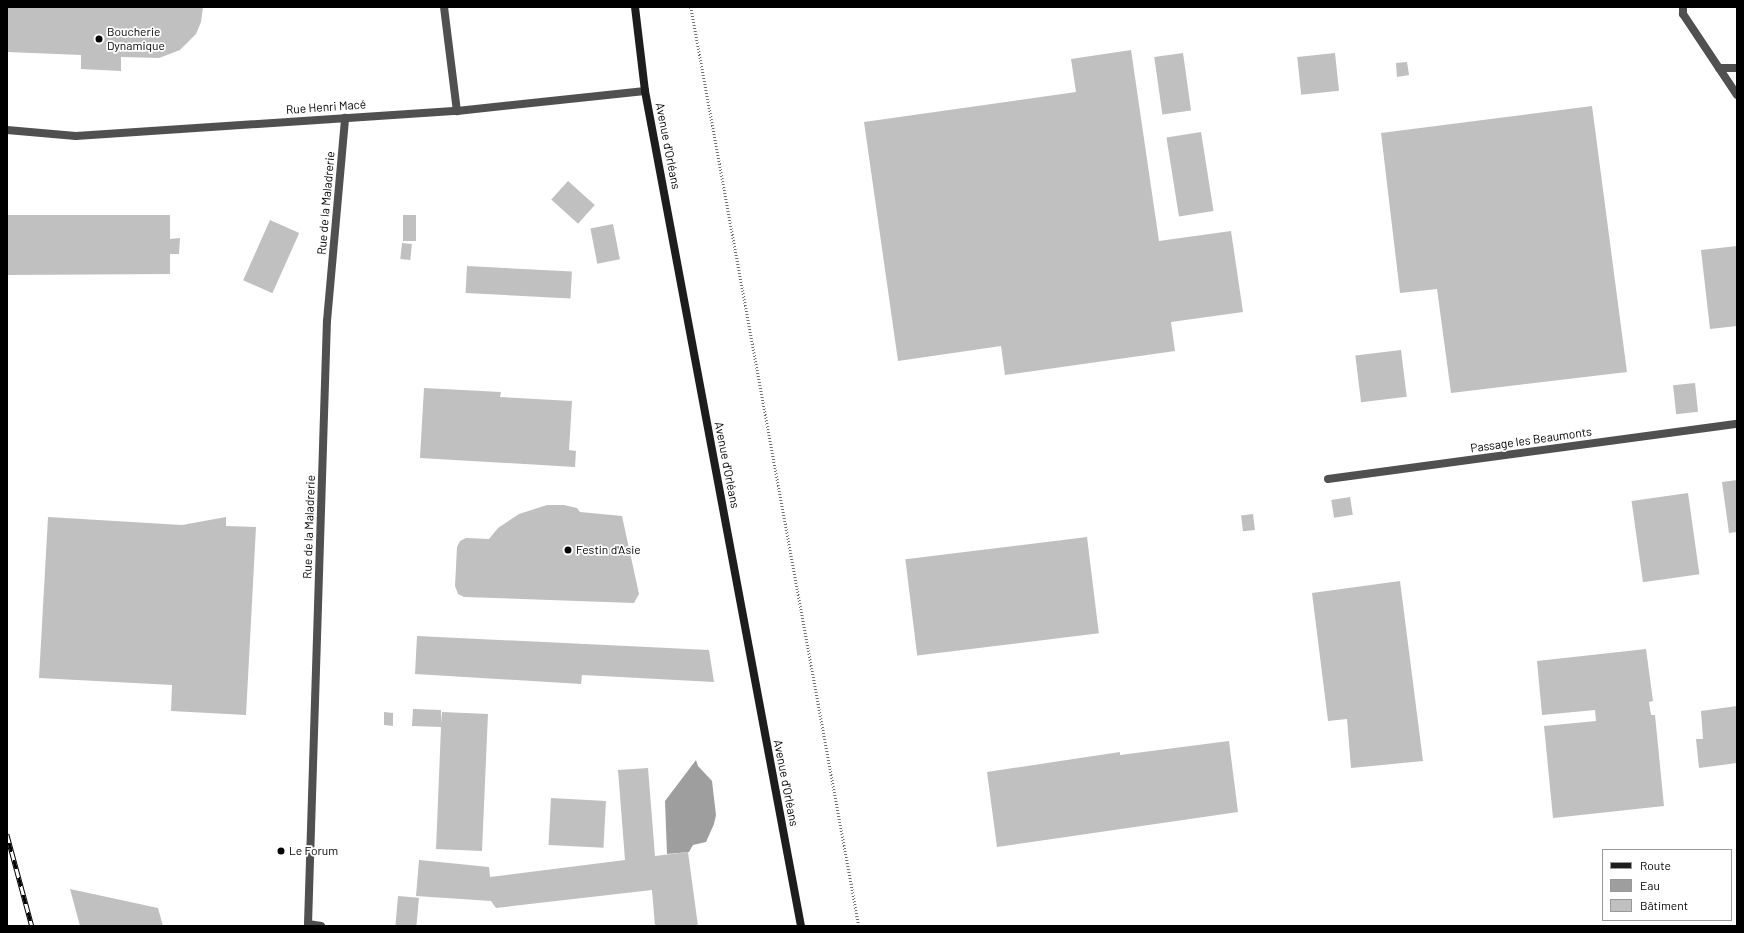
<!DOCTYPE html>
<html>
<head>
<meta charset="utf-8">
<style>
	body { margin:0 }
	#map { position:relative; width:1744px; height:933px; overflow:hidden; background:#fff; font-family:Barlow,sans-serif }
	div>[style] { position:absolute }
	.water>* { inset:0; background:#9e9e9e }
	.building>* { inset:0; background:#c0c0c0; transform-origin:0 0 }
	.path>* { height:2.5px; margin-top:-1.25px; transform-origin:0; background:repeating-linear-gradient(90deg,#727272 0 1px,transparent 0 3px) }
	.service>* { height:8px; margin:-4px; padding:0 4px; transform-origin:4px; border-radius:4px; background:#505050 }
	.minor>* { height:8px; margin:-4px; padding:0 4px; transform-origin:4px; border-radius:4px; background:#505050 }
	.secondary>* { height:8px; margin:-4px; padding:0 4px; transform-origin:4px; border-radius:4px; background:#1d1d1d }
	.rail>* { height:4.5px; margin-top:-2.25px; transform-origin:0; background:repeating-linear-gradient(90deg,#fff 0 9px,#000 0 18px); box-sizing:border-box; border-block:1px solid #000 }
	.dots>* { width:11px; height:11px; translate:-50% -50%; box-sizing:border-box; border:2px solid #fff; border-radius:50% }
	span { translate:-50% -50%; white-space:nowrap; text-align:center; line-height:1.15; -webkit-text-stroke:3.5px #fff; paint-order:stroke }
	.poi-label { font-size:12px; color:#000 }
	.left { translate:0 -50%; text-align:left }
	.street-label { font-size:12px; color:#000 }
	.frame { position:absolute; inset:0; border:8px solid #000; pointer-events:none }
	.legend { position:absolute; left:1602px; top:849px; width:130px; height:72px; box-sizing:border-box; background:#fff; border:1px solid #999; margin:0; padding:5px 7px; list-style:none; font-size:12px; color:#000 }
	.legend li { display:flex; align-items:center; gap:8px; height:20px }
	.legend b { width:20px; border:1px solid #999 }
</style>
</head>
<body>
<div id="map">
	<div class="water">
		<i style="clip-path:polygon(696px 760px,698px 766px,712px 781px,716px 815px,714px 824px,706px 842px,693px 845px,689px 852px,667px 854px,665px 801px)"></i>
	</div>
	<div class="building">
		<i style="clip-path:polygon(7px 7px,203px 7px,201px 22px,196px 34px,180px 50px,159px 58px,121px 57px,121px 71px,81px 69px,81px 55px,7px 52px)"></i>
		<i style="clip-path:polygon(1131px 50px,1159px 241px,1231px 231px,1243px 312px,1171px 322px,1175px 351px,1005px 375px,1001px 346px,898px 361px,864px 122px,1076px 92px,1071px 59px)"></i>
		<i style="left:1183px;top:53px;width:58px;height:29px;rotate:82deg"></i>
		<i style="left:1335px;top:53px;width:38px;height:38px;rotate:84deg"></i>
		<i style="clip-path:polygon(1407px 62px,1409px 75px,1397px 77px,1396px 63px)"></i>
		<i style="clip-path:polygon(1592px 106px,1627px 372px,1451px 393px,1437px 289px,1400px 293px,1381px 133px)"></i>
		<i style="left:1201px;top:132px;width:80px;height:35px;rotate:81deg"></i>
		<i style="left:568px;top:181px;width:36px;height:25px;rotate:42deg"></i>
		<i style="clip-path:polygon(7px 215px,170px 215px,170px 239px,180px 238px,179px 254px,170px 254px,170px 274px,7px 275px)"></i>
		<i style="left:403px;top:215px;width:13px;height:26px"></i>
		<i style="left:270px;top:220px;width:32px;height:66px;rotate:24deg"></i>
		<i style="left:613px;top:224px;width:36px;height:23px;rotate:79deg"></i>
		<i style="left:402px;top:243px;width:10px;height:16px;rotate:6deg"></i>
		<i style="clip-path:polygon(1737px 246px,1737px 326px,1710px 329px,1701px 250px)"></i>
		<i style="left:467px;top:266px;width:105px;height:27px;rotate:3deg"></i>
		<i style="left:1401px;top:350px;width:47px;height:46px;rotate:83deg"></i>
		<i style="left:1695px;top:383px;width:29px;height:22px;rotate:84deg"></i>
		<i style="clip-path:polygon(424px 388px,501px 392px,500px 397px,572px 401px,569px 450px,576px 451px,575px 467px,420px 458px)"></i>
		<i style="clip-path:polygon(1737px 480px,1737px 532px,1729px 533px,1722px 482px)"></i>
		<i style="left:1688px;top:493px;width:82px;height:57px;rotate:82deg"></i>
		<i style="left:1350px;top:497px;width:18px;height:19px;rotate:81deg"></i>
		<i style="clip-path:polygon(547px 505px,564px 505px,577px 508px,580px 512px,622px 516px,639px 594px,634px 603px,464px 597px,458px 594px,455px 586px,457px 547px,460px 541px,466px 538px,489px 539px,498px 528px,519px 514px)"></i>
		<i style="left:1253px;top:514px;width:16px;height:12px;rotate:83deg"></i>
		<i style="clip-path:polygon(48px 517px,182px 525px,226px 517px,226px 526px,256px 527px,246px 715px,171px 711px,172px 685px,39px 678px)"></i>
		<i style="left:1087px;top:537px;width:97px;height:183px;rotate:83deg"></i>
		<i style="clip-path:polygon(1400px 581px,1423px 761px,1351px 768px,1347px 719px,1328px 721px,1312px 593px)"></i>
		<i style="clip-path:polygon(417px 636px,709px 650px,714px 682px,582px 675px,581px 684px,415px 674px)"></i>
		<i style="clip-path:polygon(1646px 649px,1653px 701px,1649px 702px,1651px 715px,1655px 715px,1664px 806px,1553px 818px,1544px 726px,1596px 721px,1595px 710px,1542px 715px,1537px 661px)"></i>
		<i style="clip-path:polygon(1737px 706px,1737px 763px,1699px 768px,1696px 739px,1703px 739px,1701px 711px)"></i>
		<i style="clip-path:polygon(413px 709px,441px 710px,441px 723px,442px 712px,488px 714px,482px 851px,436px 849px,441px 727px,412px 726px)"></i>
		<i style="clip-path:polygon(384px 712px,393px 713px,393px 726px,384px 725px)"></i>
		<i style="clip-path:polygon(1229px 741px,1238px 812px,997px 847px,987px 772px,1120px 752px,1120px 755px)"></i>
		<i style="clip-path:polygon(648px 768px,655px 856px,688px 852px,698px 926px,655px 926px,652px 890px,496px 908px,491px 901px,416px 896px,419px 860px,489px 867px,490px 877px,625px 860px,618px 770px)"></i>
		<i style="left:551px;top:798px;width:55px;height:47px;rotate:3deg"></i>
		<i style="clip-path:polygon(70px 889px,158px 908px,163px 926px,80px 926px)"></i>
		<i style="left:398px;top:896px;width:21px;height:29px;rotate:5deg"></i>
	</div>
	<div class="path">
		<i style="left:691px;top:7px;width:934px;rotate:79.64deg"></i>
	</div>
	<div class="service">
		<i style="left:444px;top:7px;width:105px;rotate:82.9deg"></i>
		<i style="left:1719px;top:68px;width:18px"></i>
		<i style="left:1328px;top:479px;width:413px;rotate:-7.7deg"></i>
	</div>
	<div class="minor">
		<i style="left:1683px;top:7px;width:7px;rotate:90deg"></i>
		<i style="left:1683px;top:14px;width:97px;rotate:56.3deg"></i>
		<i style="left:7px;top:130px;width:69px;rotate:5deg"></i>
		<i style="left:76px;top:136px;width:382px;rotate:-3.8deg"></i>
		<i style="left:457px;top:111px;width:189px;rotate:-6.1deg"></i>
		<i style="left:321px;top:926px;width:13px;rotate:-171deg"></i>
		<i style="left:308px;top:924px;width:603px;rotate:-88.2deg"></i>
		<i style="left:327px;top:321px;width:204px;rotate:-84.9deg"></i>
	</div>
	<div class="secondary">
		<i style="left:635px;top:7px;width:85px;rotate:83.2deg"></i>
		<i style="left:645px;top:91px;width:849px;rotate:79.42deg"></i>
	</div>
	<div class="rail">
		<i style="left:7px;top:834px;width:95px;rotate:74.8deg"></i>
	</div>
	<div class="dots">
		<i style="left:99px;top:39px;background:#000"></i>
		<i style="left:568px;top:550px;background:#000"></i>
		<i style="left:281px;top:851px;background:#000"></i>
	</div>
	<div class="poi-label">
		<span class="left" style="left:107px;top:39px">Boucherie<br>Dynamique</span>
		<span class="left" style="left:576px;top:550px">Festin d'Asie</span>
		<span class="left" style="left:289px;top:851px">Le Forum</span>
	</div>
	<div class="street-label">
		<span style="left:326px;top:107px;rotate:-4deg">Rue Henri Macé</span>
		<span style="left:668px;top:146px;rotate:79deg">Avenue d'Orléans</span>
		<span style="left:326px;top:203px;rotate:-85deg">Rue de la Maladrerie</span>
		<span style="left:1531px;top:440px;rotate:-8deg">Passage les Beaumonts</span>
		<span style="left:727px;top:465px;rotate:79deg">Avenue d'Orléans</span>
		<span style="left:309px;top:527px;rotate:-88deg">Rue de la Maladrerie</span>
		<span style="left:786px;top:783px;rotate:79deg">Avenue d'Orléans</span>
	</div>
	<div class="frame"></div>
	<ul class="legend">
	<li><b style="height:5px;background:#1d1d1d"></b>Route</li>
	<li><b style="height:11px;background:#9e9e9e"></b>Eau</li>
	<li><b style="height:11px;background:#c0c0c0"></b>Bâtiment</li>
	</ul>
</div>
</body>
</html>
